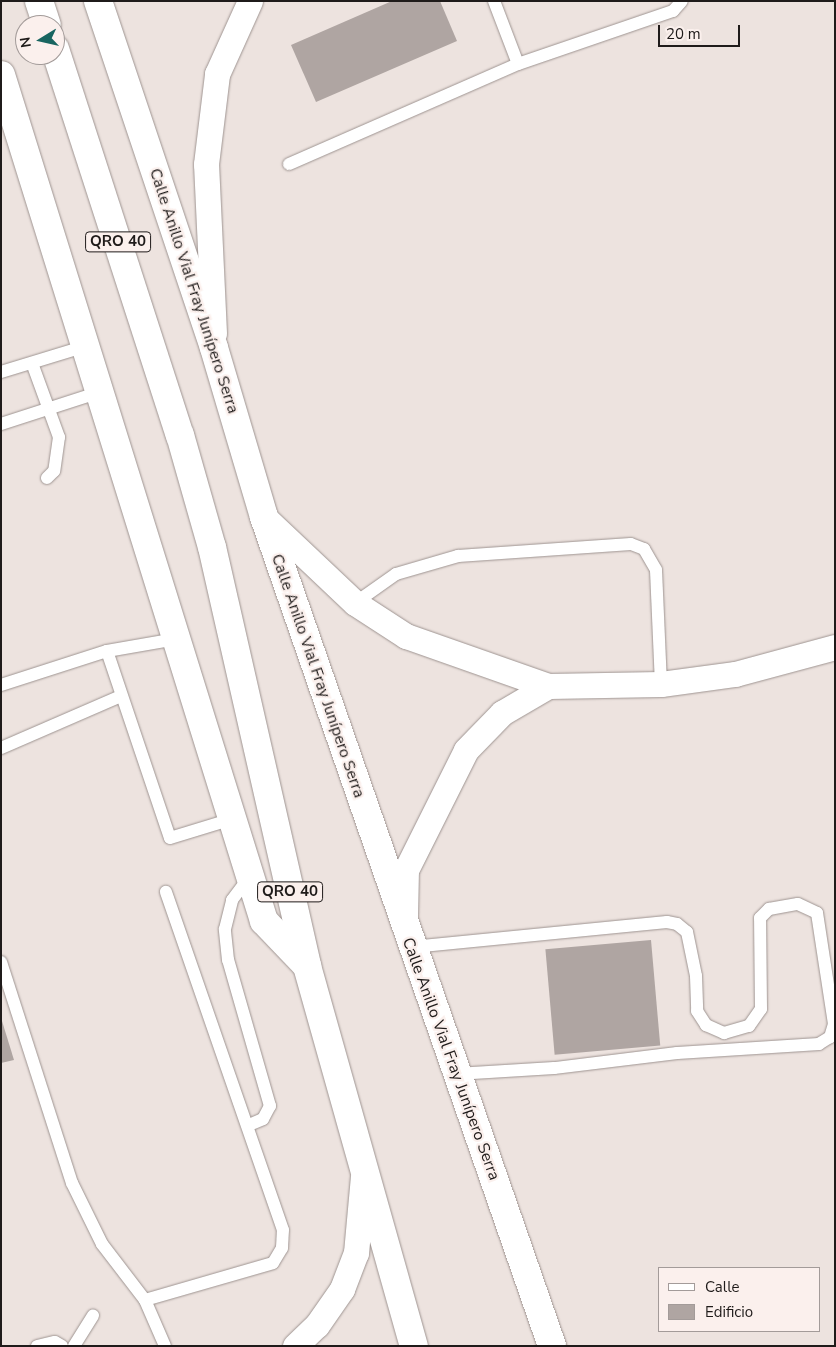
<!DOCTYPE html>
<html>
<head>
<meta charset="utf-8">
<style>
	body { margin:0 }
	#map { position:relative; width:836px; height:1347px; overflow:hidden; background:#ede3df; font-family:"Nunito Sans",sans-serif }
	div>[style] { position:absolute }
	.building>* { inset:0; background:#afa5a2; transform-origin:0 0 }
	.roads { filter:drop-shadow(0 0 1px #9e9491) drop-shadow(0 0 1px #9e9491) }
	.service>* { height:12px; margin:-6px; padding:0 6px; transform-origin:6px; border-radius:6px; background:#fff }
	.minor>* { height:25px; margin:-12.5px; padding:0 12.5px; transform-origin:12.5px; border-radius:12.5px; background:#fff }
	.trunk>* { height:28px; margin:-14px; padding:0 14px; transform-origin:14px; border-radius:14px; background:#fff }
	span { translate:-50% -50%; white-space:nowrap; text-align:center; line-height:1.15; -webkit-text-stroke:4.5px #fbf0ed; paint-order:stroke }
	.shield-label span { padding:1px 4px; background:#fbf0ed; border:1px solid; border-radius:4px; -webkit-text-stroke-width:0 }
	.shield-label { font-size:15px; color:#1f1b1a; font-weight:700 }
	.street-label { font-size:16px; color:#1f1b1a }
	.frame { position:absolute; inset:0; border:2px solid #1f1b1a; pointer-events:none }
	.legend { position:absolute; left:658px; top:1267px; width:162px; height:65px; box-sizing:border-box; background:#fbf0ed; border:1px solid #a39b99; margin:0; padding:6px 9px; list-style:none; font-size:15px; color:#1f1b1a }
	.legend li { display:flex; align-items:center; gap:10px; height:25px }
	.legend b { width:25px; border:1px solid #a39b99 }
	.north { position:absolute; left:15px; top:15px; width:50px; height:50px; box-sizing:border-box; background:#fbf0ed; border:1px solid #a39b99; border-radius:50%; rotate:261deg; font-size:14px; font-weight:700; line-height:20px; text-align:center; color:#1f1b1a }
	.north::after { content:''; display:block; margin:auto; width:18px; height:22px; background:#186560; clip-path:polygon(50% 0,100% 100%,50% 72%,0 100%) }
	.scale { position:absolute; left:658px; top:25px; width:82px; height:22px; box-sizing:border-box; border:2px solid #1f1b1a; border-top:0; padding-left:6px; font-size:15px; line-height:18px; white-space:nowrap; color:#1f1b1a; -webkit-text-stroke:4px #fbf0ed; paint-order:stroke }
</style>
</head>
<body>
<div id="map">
	<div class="building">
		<i style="clip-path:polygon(392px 1px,440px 1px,457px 41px,316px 102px,291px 45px)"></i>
		<i style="left:651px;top:940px;width:106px;height:106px;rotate:85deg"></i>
		<i style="clip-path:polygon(2px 1021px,14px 1060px,1px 1063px,1px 1022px)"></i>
	</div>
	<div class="roads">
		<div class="service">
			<i style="left:494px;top:1px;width:67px;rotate:69.1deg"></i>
			<i style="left:518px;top:64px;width:164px;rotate:-18.9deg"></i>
			<i style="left:673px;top:11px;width:13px;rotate:-48deg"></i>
			<i style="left:289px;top:164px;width:250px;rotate:-23.6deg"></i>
			<i style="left:32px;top:363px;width:79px;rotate:70deg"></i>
			<i style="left:59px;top:437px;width:34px;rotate:98deg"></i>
			<i style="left:54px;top:471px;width:10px;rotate:135deg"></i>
			<i style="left:1px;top:372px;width:89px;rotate:-17deg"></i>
			<i style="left:1px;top:424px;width:104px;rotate:-17.9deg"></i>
			<i style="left:355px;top:603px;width:50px;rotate:-35.3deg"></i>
			<i style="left:396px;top:574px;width:65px;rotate:-16.2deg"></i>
			<i style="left:458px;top:556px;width:173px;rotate:-4deg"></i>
			<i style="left:631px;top:544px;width:14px;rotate:21deg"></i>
			<i style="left:644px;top:549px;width:24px;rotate:60deg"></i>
			<i style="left:656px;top:570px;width:114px;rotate:87.5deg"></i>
			<i style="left:107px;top:651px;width:70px;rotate:-9.9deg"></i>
			<i style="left:1px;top:685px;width:111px;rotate:-17.8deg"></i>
			<i style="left:107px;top:651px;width:197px;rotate:71.4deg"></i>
			<i style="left:170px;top:838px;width:65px;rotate:-17deg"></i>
			<i style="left:1px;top:748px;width:131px;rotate:-23.4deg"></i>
			<i style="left:412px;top:947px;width:256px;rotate:-5.6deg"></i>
			<i style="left:667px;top:922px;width:10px;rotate:11deg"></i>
			<i style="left:677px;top:924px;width:13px;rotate:39deg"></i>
			<i style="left:687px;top:932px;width:45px;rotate:78.4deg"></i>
			<i style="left:696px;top:976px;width:35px;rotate:88deg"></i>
			<i style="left:697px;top:1011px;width:17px;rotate:57deg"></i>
			<i style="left:706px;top:1025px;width:20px;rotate:24deg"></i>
			<i style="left:724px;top:1033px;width:26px;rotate:-16deg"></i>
			<i style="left:749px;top:1026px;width:21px;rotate:-55deg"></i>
			<i style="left:761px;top:1009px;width:91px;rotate:-90.6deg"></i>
			<i style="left:760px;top:918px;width:13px;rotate:-45deg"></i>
			<i style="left:769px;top:909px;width:29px;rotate:-10deg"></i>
			<i style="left:798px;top:904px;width:21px;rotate:25deg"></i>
			<i style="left:817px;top:913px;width:112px;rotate:81.3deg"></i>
			<i style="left:834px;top:1024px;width:14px;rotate:107deg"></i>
			<i style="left:830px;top:1037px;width:13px;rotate:148deg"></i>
			<i style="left:819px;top:1044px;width:142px;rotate:176.4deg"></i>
			<i style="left:677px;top:1053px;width:124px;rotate:173deg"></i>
			<i style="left:554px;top:1068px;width:98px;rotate:176.5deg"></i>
			<i style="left:1px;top:962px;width:232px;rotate:72.2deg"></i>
			<i style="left:72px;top:1183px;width:68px;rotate:63.8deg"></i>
			<i style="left:102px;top:1244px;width:71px;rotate:52.5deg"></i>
			<i style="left:145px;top:1300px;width:50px;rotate:66.5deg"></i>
			<i style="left:249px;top:1125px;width:15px;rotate:-23deg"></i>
			<i style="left:263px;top:1119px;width:15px;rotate:-62deg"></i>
			<i style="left:270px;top:1106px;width:152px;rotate:-106deg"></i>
			<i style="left:228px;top:960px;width:31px;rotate:-96deg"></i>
			<i style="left:225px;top:929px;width:30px;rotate:-76deg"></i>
			<i style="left:232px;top:900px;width:30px;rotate:-53deg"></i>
			<i style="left:145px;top:1300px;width:133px;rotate:-16.1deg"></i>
			<i style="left:273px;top:1263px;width:17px;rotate:-59deg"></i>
			<i style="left:282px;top:1248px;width:18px;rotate:-87deg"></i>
			<i style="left:283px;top:1230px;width:358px;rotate:-109.1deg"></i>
			<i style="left:37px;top:1346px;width:18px;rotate:-13deg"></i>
			<i style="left:55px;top:1342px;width:8px;rotate:30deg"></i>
			<i style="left:74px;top:1346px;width:36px;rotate:-58deg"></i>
		</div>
		<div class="minor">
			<i style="left:214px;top:333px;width:169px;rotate:-92.7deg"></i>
			<i style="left:206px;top:164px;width:91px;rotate:-83deg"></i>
			<i style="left:217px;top:74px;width:80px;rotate:-65.7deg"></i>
			<i style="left:264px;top:517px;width:125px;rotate:43.4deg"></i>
			<i style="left:355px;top:603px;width:61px;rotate:32.9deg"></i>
			<i style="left:406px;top:636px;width:151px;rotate:19.4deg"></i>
			<i style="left:548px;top:686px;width:113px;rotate:-1deg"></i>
			<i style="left:661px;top:684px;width:75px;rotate:-7.7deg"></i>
			<i style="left:735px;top:674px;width:104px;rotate:-15.1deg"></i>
			<i style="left:405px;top:916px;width:46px;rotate:-88.8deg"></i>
			<i style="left:406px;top:870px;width:134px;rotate:-63.4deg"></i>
			<i style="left:466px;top:750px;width:52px;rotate:-45.8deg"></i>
			<i style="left:502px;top:713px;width:53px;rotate:-30.4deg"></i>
			<i style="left:295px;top:1346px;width:30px;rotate:-44deg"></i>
			<i style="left:317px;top:1325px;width:44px;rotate:-55.2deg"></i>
			<i style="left:342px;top:1289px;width:39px;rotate:-69deg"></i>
			<i style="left:356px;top:1253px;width:77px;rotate:-84.8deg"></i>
		</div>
		<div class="trunk">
			<i style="left:39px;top:1px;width:25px;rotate:72deg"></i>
			<i style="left:98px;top:1px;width:366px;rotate:71.5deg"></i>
			<i style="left:214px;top:348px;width:176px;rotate:73.5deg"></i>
			<i style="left:264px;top:517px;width:878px;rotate:70.84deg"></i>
			<i style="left:55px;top:49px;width:406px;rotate:72.1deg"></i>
			<i style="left:180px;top:435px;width:116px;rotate:74.1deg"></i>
			<i style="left:212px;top:547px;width:430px;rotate:77.2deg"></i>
			<i style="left:307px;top:966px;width:395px;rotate:74.3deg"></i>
			<i style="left:1px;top:75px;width:886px;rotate:72.73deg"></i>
			<i style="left:264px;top:921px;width:62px;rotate:46.3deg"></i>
		</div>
	</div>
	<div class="shield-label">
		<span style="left:118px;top:242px">QRO 40</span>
		<span style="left:290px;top:892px">QRO 40</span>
	</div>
	<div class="street-label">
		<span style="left:194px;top:291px;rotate:72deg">Calle Anillo Vial Fray Junípero Serra</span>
		<span style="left:318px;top:676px;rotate:71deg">Calle Anillo Vial Fray Junípero Serra</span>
		<span style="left:451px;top:1059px;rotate:70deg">Calle Anillo Vial Fray Junípero Serra</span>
	</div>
	<div class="frame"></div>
	<ul class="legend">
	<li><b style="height:6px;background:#fff"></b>Calle</li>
	<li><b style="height:14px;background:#afa5a2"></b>Edificio</li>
	</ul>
	<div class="north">N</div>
	<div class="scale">20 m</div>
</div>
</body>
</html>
